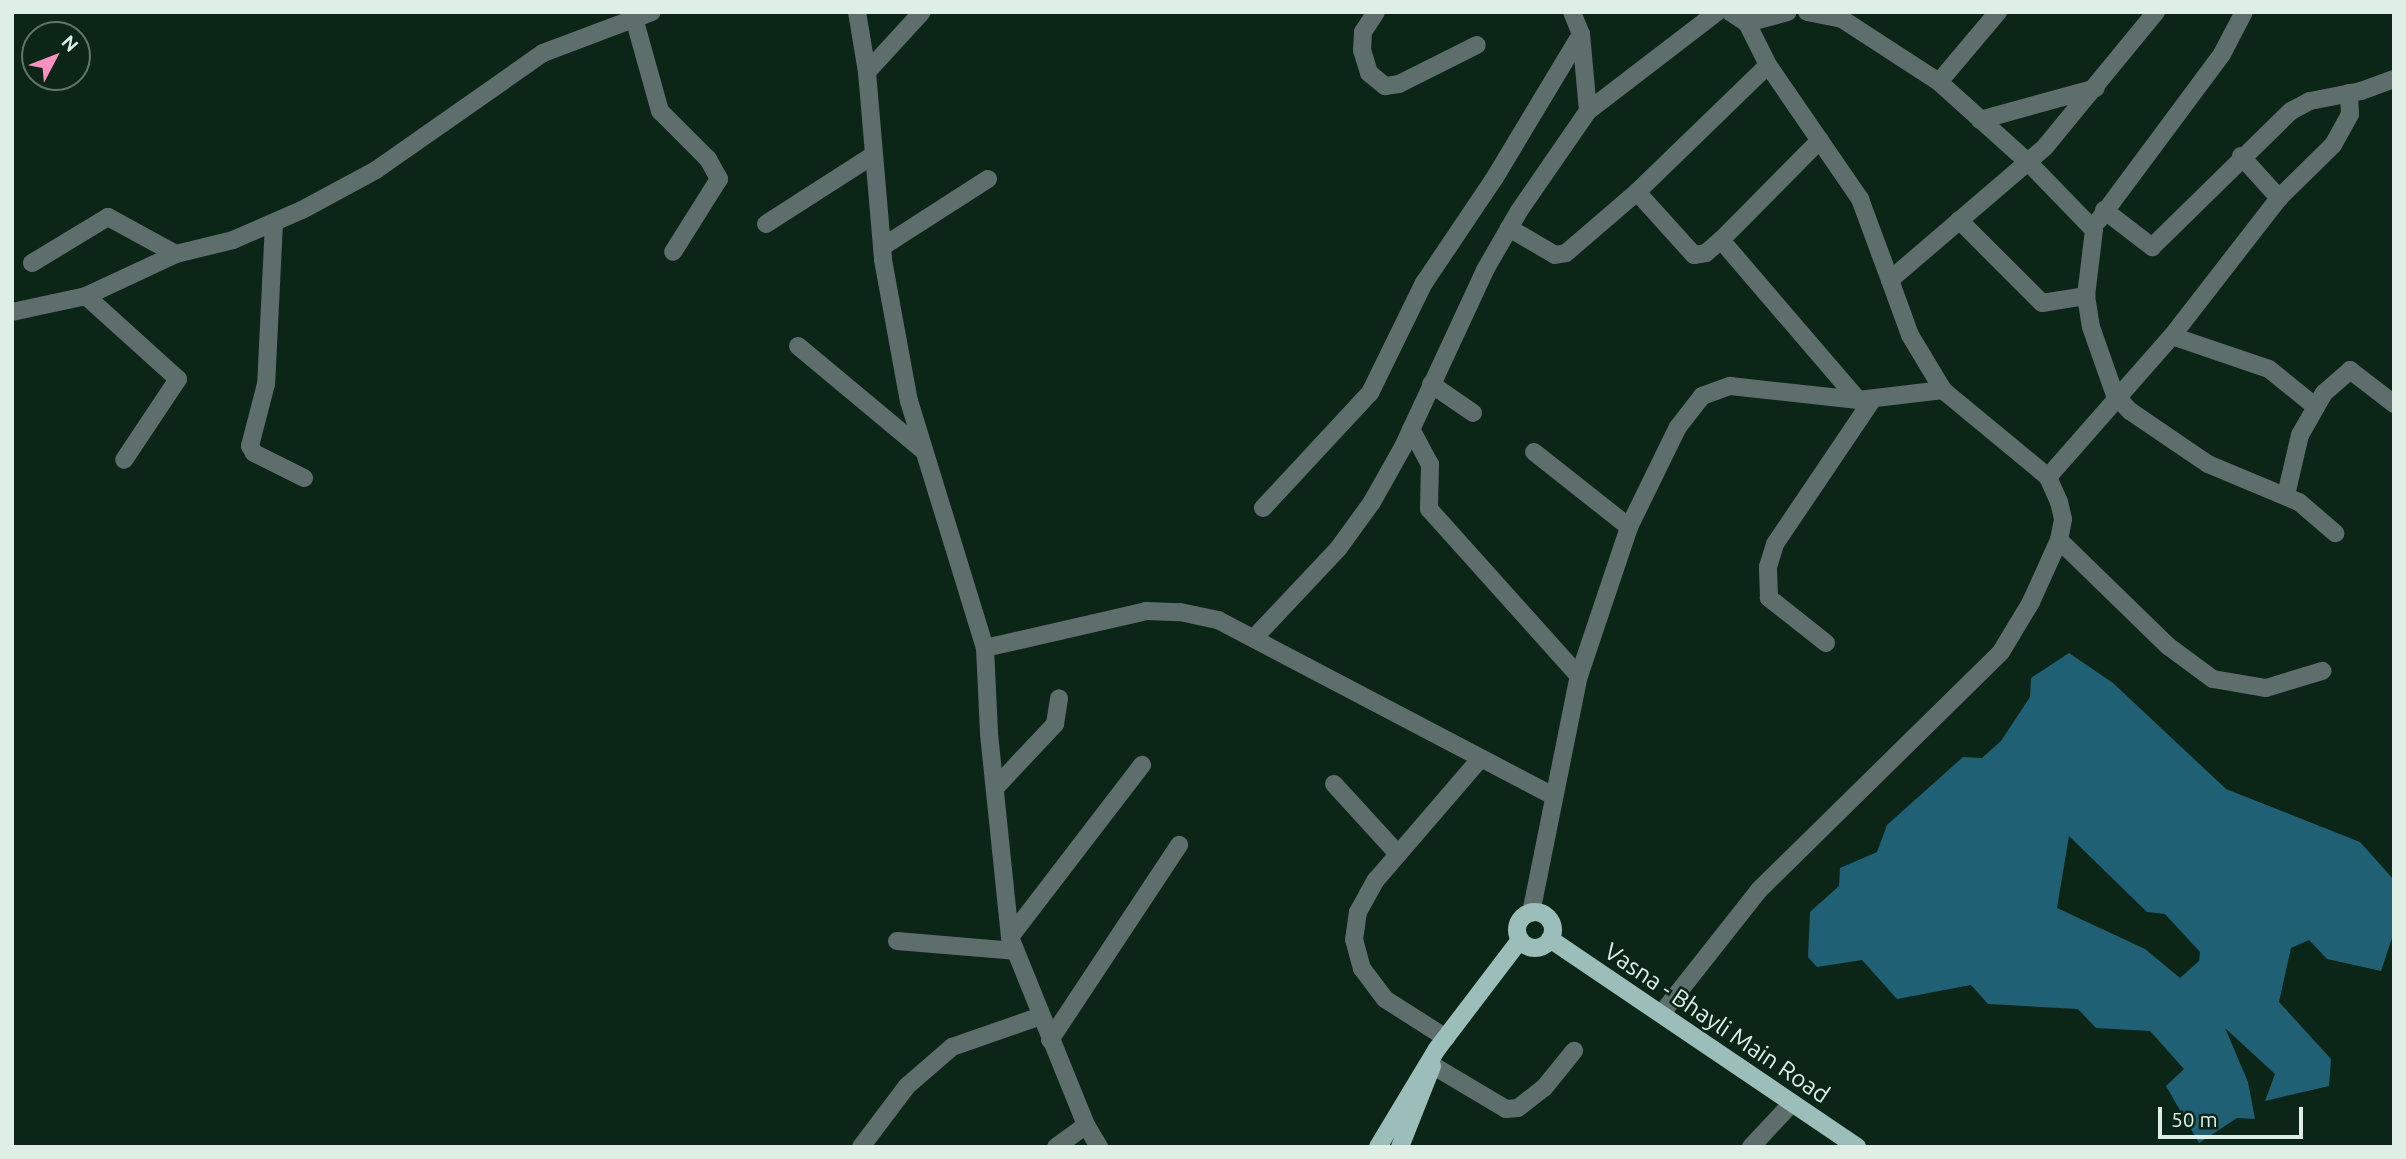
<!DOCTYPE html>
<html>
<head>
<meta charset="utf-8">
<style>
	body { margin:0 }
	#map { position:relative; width:2406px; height:1159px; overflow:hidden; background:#0b2617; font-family:Ubuntu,sans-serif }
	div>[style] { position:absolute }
	.water>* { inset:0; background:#1f6074 }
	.minor>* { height:18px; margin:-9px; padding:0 9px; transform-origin:9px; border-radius:9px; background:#5e6e6c }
	.major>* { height:18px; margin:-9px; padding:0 9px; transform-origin:9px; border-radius:9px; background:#9cbeba }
	.major>.ring { margin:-9px; padding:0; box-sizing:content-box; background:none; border:18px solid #9cbeba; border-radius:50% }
	span { translate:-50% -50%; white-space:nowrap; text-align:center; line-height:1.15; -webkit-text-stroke:5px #0b2617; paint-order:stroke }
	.street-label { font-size:24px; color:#e0efe5 }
	.frame { position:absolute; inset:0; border:14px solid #e0efe5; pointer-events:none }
	.north { position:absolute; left:21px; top:21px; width:70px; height:70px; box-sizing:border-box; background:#0b2617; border:2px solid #607669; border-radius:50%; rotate:48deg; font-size:19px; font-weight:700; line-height:28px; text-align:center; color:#e0efe5 }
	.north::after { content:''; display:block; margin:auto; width:24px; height:32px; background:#fd8fc1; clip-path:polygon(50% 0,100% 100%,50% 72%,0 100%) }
	.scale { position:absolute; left:2158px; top:1107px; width:145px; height:32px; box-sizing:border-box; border:4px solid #e0efe5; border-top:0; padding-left:9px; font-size:21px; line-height:24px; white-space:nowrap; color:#e0efe5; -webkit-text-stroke:5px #0b2617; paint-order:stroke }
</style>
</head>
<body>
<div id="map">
	<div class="water">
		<i style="clip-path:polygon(evenodd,2069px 653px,2113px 683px,2226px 789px,2360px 842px,2394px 880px,2394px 932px,2381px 971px,2327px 959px,2309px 940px,2291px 948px,2279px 1002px,2331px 1059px,2329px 1086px,2265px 1101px,2275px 1074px,2225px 1028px,2248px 1082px,2255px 1119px,2237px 1118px,2199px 1143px,2166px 1086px,2184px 1069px,2150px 1031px,2096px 1028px,2078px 1009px,1988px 1004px,1971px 985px,1897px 999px,1862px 960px,1817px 967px,1808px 957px,1810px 912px,1839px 886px,1840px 868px,1877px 852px,1887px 825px,1963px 757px,1982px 758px,2001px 741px,2030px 697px,2031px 678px,2069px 653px,2069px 836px,2147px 912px,2165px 914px,2200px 952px,2199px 961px,2180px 978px,2145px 949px,2057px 908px,2069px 836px)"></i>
	</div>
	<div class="minor">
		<i style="left:857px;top:12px;width:61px;rotate:80.5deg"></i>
		<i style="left:867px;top:72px;width:189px;rotate:85.1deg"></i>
		<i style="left:883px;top:260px;width:143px;rotate:79.6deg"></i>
		<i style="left:909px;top:401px;width:258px;rotate:72.9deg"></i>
		<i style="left:985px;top:648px;width:86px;rotate:87.3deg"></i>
		<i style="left:989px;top:734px;width:204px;rotate:84.1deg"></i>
		<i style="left:1010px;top:937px;width:203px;rotate:68deg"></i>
		<i style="left:1086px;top:1125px;width:26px;rotate:59deg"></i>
		<i style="left:1376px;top:12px;width:24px;rotate:123deg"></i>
		<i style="left:1363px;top:32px;width:18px;rotate:93deg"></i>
		<i style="left:1362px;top:50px;width:24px;rotate:73deg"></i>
		<i style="left:1369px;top:73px;width:21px;rotate:39deg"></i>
		<i style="left:1385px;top:86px;width:14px;rotate:-8deg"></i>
		<i style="left:1399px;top:84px;width:87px;rotate:-26.6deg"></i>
		<i style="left:1572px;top:12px;width:24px;rotate:68deg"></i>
		<i style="left:1581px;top:34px;width:77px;rotate:84.8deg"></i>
		<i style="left:1730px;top:12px;width:20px;rotate:33deg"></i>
		<i style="left:1747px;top:23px;width:47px;rotate:63.4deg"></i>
		<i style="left:1768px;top:65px;width:163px;rotate:55.5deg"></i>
		<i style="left:1860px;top:199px;width:86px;rotate:69.7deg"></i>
		<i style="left:1807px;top:12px;width:36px;rotate:11deg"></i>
		<i style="left:1842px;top:19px;width:116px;rotate:33deg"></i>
		<i style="left:1939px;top:82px;width:121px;rotate:42deg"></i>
		<i style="left:2029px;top:163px;width:93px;rotate:45.9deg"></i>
		<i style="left:2094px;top:230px;width:66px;rotate:96.9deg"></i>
		<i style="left:2086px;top:296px;width:31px;rotate:81deg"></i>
		<i style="left:2091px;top:327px;width:72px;rotate:70.6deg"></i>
		<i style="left:2115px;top:395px;width:22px;rotate:47deg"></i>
		<i style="left:2130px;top:411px;width:94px;rotate:34.2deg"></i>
		<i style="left:2208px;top:464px;width:99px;rotate:22.7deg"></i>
		<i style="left:2299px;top:502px;width:48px;rotate:40.7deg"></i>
		<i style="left:634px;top:18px;width:97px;rotate:74.4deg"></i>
		<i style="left:660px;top:111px;width:68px;rotate:45deg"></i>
		<i style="left:708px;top:159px;width:23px;rotate:61deg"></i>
		<i style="left:719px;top:179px;width:86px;rotate:122.2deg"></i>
		<i style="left:1747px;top:23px;width:42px;rotate:-15deg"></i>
		<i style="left:867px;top:72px;width:81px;rotate:-47.5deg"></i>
		<i style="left:1939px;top:82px;width:92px;rotate:-49.9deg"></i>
		<i style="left:1980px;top:120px;width:120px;rotate:-15.4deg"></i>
		<i style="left:1820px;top:140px;width:141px;rotate:134.7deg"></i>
		<i style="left:1721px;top:240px;width:211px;rotate:49.4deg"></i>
		<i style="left:2241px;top:156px;width:57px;rotate:47.9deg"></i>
		<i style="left:1637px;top:192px;width:85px;rotate:47.9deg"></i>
		<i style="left:1694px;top:255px;width:12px;rotate:-9deg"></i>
		<i style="left:1706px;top:253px;width:20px;rotate:-41deg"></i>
		<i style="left:2104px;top:210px;width:61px;rotate:37.6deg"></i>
		<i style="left:2152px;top:247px;width:194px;rotate:-44.4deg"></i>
		<i style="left:2291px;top:111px;width:21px;rotate:-28deg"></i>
		<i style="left:2310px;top:101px;width:52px;rotate:-11.1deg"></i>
		<i style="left:2361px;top:91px;width:35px;rotate:-20deg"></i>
		<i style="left:1959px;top:220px;width:117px;rotate:45deg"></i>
		<i style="left:2042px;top:303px;width:45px;rotate:-9deg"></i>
		<i style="left:2098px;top:221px;width:208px;rotate:-53.4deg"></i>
		<i style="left:2222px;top:54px;width:47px;rotate:-62.4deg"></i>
		<i style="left:274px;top:223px;width:161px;rotate:92.8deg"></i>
		<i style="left:266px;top:384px;width:64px;rotate:104.5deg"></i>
		<i style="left:250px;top:446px;width:8px;rotate:60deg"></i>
		<i style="left:254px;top:453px;width:56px;rotate:26.6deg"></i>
		<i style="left:766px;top:224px;width:126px;rotate:-32.7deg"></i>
		<i style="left:1509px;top:228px;width:53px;rotate:30.4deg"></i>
		<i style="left:1555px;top:255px;width:11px;rotate:-10deg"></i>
		<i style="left:1566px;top:253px;width:94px;rotate:-40.7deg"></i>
		<i style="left:1637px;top:192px;width:182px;rotate:-44.1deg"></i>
		<i style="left:882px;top:247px;width:126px;rotate:-32.7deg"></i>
		<i style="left:32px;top:263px;width:89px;rotate:-31.2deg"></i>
		<i style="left:108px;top:217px;width:77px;rotate:28.6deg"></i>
		<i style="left:86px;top:296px;width:124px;rotate:42.1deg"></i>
		<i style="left:178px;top:379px;width:97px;rotate:123.7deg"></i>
		<i style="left:12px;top:312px;width:76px;rotate:-12.2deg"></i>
		<i style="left:86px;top:296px;width:99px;rotate:-25deg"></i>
		<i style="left:176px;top:254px;width:59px;rotate:-13.8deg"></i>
		<i style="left:233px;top:240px;width:75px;rotate:-23.5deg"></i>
		<i style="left:302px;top:210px;width:84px;rotate:-28.4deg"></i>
		<i style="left:376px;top:170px;width:204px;rotate:-35deg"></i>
		<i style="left:543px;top:53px;width:116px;rotate:-20.6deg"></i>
		<i style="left:2172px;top:336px;width:102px;rotate:18.8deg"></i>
		<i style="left:2269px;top:369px;width:60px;rotate:39deg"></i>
		<i style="left:798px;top:346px;width:164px;rotate:39.8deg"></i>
		<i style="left:1431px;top:384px;width:51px;rotate:34.6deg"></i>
		<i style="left:1411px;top:429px;width:40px;rotate:62deg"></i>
		<i style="left:1430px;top:464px;width:45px;rotate:91.3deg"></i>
		<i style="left:1429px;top:509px;width:224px;rotate:48.1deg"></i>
		<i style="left:1534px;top:452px;width:121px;rotate:38.3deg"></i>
		<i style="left:2048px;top:477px;width:188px;rotate:-48.7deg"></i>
		<i style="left:2172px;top:336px;width:175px;rotate:-52.2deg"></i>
		<i style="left:2279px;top:198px;width:76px;rotate:-44.5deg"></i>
		<i style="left:2333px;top:145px;width:35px;rotate:-61deg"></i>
		<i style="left:2350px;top:114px;width:21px;rotate:-93deg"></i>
		<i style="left:2286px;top:495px;width:62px;rotate:-76.9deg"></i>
		<i style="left:2300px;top:435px;width:48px;rotate:-60.3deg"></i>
		<i style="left:2324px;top:393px;width:35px;rotate:-41deg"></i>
		<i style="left:2350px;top:370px;width:56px;rotate:37.7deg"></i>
		<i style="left:1263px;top:508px;width:157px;rotate:-47.1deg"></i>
		<i style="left:1370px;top:393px;width:123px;rotate:-63.9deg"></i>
		<i style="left:1424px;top:283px;width:125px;rotate:-56.1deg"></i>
		<i style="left:1494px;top:179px;width:169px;rotate:-59deg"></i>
		<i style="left:2059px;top:540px;width:152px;rotate:44.2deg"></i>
		<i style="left:2168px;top:646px;width:56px;rotate:36.3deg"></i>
		<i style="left:2213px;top:679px;width:54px;rotate:9.6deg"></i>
		<i style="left:2266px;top:688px;width:59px;rotate:-16.9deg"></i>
		<i style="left:1255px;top:637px;width:121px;rotate:-46.7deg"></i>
		<i style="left:1338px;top:549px;width:58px;rotate:-54.1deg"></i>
		<i style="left:1372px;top:502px;width:63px;rotate:-60.6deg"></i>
		<i style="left:1403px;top:447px;width:195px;rotate:-65.1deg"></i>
		<i style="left:1485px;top:270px;width:68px;rotate:-60deg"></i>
		<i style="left:1519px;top:211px;width:121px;rotate:-55.4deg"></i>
		<i style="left:1588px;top:111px;width:163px;rotate:-37.5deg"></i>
		<i style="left:1826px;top:643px;width:73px;rotate:-141.7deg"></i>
		<i style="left:1769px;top:598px;width:31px;rotate:-92deg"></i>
		<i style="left:1768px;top:567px;width:24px;rotate:-73deg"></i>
		<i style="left:1775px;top:544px;width:174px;rotate:-56deg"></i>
		<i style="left:985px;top:648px;width:165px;rotate:-12.9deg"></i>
		<i style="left:1146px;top:611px;width:34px;rotate:2deg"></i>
		<i style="left:1180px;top:612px;width:39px;rotate:12deg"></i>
		<i style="left:1218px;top:620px;width:376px;rotate:27.7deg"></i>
		<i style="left:1334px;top:784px;width:95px;rotate:47.6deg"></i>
		<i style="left:995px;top:788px;width:88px;rotate:-46.8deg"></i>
		<i style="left:1055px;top:724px;width:26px;rotate:-81deg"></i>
		<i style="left:1531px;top:913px;width:242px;rotate:-78.6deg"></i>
		<i style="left:1579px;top:676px;width:157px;rotate:-71.4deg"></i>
		<i style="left:1629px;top:527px;width:111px;rotate:-63.9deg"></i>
		<i style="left:1678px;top:427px;width:39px;rotate:-52deg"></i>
		<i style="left:1702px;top:396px;width:30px;rotate:-20deg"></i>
		<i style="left:1730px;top:386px;width:129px;rotate:6.2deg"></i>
		<i style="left:1858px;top:400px;width:86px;rotate:-6.7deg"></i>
		<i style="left:1010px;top:937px;width:217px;rotate:-52.5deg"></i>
		<i style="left:897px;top:941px;width:118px;rotate:4.8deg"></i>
		<i style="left:1662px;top:1013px;width:157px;rotate:-51.7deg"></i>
		<i style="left:1759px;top:890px;width:339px;rotate:-44.5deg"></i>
		<i style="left:2001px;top:652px;width:58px;rotate:-59deg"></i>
		<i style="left:2031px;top:602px;width:68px;rotate:-65.7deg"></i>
		<i style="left:2059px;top:540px;width:21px;rotate:-79deg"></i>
		<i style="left:2063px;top:519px;width:17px;rotate:-103deg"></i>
		<i style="left:2059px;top:502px;width:27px;rotate:-114deg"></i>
		<i style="left:2048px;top:477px;width:136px;rotate:-140.4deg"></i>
		<i style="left:1943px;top:390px;width:64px;rotate:-121deg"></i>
		<i style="left:1910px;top:335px;width:59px;rotate:-110deg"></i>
		<i style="left:1890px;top:280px;width:204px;rotate:-40.6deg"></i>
		<i style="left:2045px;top:147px;width:175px;rotate:-50.6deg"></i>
		<i style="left:1446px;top:1038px;width:72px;rotate:-147.4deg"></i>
		<i style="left:1385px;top:999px;width:38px;rotate:-127deg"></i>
		<i style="left:1362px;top:969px;width:30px;rotate:-105deg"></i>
		<i style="left:1354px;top:940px;width:28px;rotate:-82deg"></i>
		<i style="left:1358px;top:912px;width:37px;rotate:-61deg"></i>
		<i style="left:1376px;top:880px;width:160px;rotate:-49.3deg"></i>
		<i style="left:1050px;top:1040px;width:234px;rotate:-56.5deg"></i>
		<i style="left:1432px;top:1065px;width:86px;rotate:30.7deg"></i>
		<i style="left:1506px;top:1109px;width:12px;rotate:-5deg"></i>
		<i style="left:1518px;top:1108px;width:33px;rotate:-38deg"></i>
		<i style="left:1544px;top:1088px;width:48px;rotate:-51deg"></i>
		<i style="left:861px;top:1147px;width:76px;rotate:-53deg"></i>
		<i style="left:907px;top:1086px;width:60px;rotate:-40.9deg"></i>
		<i style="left:952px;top:1047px;width:94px;rotate:-19.2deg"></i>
		<i style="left:1056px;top:1147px;width:37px;rotate:-36deg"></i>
		<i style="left:1751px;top:1147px;width:60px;rotate:-47deg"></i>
	</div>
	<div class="major">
		<i class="ring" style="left:1517px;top:912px;width:18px;height:18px"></i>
		<i style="left:1550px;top:939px;width:371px;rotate:34.1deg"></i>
		<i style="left:1378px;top:1147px;width:114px;rotate:-59deg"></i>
		<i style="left:1437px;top:1049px;width:137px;rotate:-52.7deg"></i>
		<i style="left:1400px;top:1147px;width:87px;rotate:-68.4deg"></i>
	</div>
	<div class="street-label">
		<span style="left:1717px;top:1023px;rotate:34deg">Vasna - Bhayli Main Road</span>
	</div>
	<div class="frame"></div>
	<div class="north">N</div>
	<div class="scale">50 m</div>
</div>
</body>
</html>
